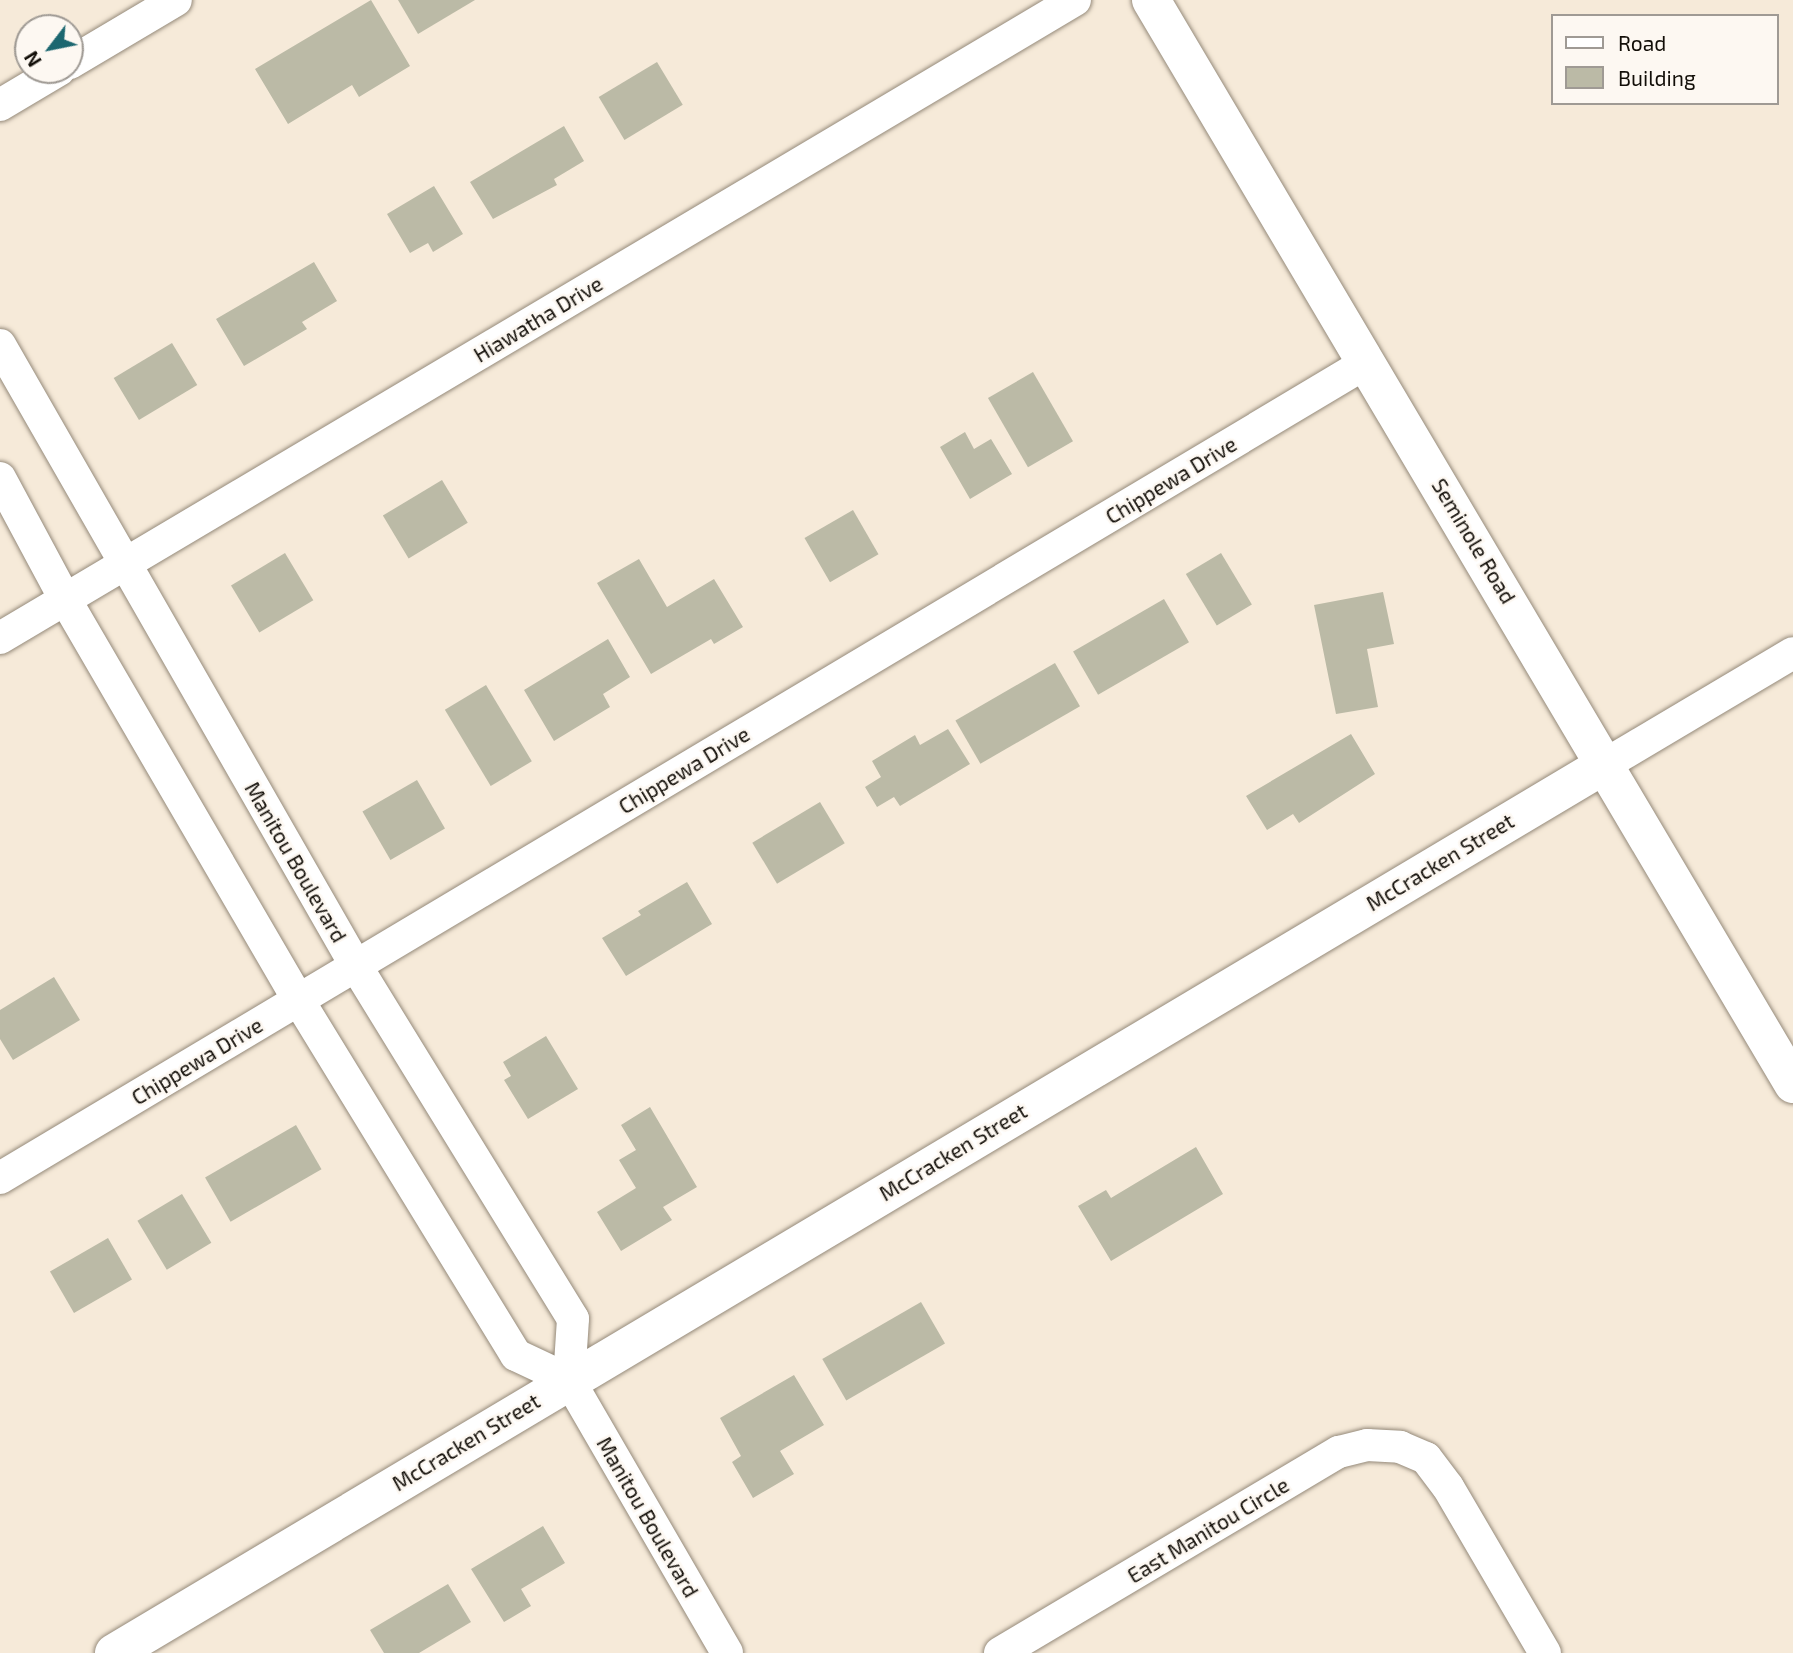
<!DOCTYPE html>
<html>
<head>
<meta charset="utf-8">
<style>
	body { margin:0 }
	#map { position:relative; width:1793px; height:1653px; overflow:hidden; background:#f6ead9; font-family:"Exo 2",sans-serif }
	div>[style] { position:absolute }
	.building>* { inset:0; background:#bbbaa6; transform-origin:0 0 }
	.roads { filter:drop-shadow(0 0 2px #958a7a) drop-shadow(0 0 2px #958a7a) }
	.minor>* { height:32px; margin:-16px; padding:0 16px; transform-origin:16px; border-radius:16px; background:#fff }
	.tertiary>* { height:38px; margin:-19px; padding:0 19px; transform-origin:19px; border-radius:19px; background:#fff }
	span { translate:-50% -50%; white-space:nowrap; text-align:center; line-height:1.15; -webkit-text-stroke:5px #fdf8f2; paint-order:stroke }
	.street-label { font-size:21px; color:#120e08 }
	.legend { position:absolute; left:1551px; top:14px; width:228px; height:91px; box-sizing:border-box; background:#fdf8f2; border:2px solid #9f9a94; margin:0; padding:9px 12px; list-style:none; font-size:21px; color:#120e08 }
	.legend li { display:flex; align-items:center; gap:14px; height:35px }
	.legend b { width:35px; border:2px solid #9f9a94 }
	.north { position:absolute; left:14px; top:14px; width:70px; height:70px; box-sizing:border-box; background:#fdf8f2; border:2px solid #9f9a94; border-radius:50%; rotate:238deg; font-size:19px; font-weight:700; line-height:28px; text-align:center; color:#120e08 }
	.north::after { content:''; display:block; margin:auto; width:24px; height:32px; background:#1c6770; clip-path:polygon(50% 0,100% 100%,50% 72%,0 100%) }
</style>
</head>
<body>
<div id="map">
	<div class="building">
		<i style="clip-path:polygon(371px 0,410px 66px,359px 97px,352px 85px,288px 124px,255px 69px)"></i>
		<i style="clip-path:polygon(398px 0,475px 0,418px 34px)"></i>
		<i style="left:657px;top:62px;width:50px;height:68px;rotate:59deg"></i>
		<i style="clip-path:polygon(564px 126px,584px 161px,554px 179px,557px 185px,493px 219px,470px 182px)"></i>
		<i style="clip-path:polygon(434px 186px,463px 234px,433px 252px,428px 243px,410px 253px,387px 214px)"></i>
		<i style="clip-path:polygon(314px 262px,337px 301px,302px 322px,307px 329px,244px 366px,216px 319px)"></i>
		<i style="left:172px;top:343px;width:49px;height:68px;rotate:59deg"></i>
		<i style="left:1033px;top:372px;width:80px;height:52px;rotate:60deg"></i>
		<i style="clip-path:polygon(965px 432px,974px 449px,991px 439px,1012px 474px,970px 499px,940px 447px)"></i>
		<i style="left:442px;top:480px;width:50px;height:69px;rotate:59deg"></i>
		<i style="left:853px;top:510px;width:51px;height:56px;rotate:60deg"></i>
		<i style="left:285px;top:553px;width:55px;height:63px;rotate:59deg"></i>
		<i style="left:1221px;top:553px;width:60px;height:41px;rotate:59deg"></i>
		<i style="clip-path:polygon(639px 559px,667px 607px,714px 579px,743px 627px,714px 644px,711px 639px,651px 674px,597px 583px)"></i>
		<i style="clip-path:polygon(1383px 592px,1394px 644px,1367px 649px,1378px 707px,1336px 714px,1314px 605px)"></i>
		<i style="left:1164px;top:599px;width:50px;height:105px;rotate:60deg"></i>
		<i style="clip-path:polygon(608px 639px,630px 677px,603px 694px,610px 707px,554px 741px,524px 690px)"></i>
		<i style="left:1055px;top:663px;width:50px;height:115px;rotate:60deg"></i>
		<i style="left:486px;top:685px;width:89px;height:48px;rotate:59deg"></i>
		<i style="clip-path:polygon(948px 729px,970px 764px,900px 806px,894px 797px,877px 807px,865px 787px,881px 777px,872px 761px,915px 735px,920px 745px)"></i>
		<i style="clip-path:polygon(1351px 734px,1375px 774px,1299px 823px,1293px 814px,1267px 830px,1246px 796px)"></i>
		<i style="left:417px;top:780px;width:56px;height:63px;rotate:60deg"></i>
		<i style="left:820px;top:802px;width:48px;height:79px;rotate:59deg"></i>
		<i style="clip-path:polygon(687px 882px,712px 924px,626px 976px,602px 938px,641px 915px,638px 911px)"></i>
		<i style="clip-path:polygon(54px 977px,80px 1020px,13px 1060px,0 1039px,0 1010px)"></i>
		<i style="clip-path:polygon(546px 1036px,578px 1089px,528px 1119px,504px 1080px,511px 1076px,503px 1062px)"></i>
		<i style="clip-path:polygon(650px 1107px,697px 1187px,663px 1207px,672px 1220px,621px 1251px,597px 1212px,636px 1188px,619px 1160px,636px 1150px,621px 1125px)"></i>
		<i style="left:296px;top:1125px;width:51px;height:105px;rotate:60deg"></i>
		<i style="clip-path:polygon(1196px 1147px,1223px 1194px,1111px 1261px,1078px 1206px,1106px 1190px,1111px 1198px)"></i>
		<i style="left:182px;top:1194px;width:57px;height:52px;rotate:59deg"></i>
		<i style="left:108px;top:1238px;width:48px;height:67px;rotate:60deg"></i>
		<i style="left:921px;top:1302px;width:48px;height:114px;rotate:60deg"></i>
		<i style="clip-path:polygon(794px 1375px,824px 1425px,780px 1451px,794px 1474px,753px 1498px,732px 1462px,741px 1456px,720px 1418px)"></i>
		<i style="clip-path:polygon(543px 1526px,565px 1563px,521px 1589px,531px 1606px,504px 1622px,471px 1569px)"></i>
		<i style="clip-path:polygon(448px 1584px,471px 1622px,419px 1653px,384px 1653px,370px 1630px)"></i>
	</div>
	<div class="roads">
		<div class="minor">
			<i style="left:70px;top:63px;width:123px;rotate:-30.7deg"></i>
			<i style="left:0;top:105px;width:69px;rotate:-30.7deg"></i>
			<i style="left:0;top:345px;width:716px;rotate:60.18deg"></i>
			<i style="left:356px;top:966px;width:414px;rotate:58.4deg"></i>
			<i style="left:573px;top:1319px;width:61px;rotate:93.8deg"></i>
			<i style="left:569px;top:1380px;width:315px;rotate:59.9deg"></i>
			<i style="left:0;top:478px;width:137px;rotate:61.8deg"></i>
			<i style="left:65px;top:599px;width:465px;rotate:59.8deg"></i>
			<i style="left:299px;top:1001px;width:415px;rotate:58.5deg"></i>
			<i style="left:516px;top:1355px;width:59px;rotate:25.3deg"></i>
			<i style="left:0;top:638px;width:1250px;rotate:-30.69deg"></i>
			<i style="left:1606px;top:764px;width:217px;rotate:-30.7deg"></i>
			<i style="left:0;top:1178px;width:1593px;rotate:-30.82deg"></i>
			<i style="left:1000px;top:1653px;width:394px;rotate:-30.7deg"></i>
			<i style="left:1339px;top:1452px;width:29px;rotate:-14deg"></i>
			<i style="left:1367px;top:1445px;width:33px;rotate:3deg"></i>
			<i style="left:1400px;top:1447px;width:28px;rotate:23deg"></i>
			<i style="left:1426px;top:1458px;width:36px;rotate:53deg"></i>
			<i style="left:1448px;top:1487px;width:192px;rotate:59.7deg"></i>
		</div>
		<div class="tertiary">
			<i style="left:1151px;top:0;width:1260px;rotate:59.36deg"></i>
			<i style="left:114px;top:1653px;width:1737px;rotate:-30.79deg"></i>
		</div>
	</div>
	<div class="street-label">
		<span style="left:538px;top:319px;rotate:-31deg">Hiawatha Drive</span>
		<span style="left:1171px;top:480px;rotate:-31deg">Chippewa Drive</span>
		<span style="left:1474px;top:541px;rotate:59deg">Seminole Road</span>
		<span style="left:684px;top:770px;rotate:-31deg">Chippewa Drive</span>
		<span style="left:296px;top:862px;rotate:60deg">Manitou Boulevard</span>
		<span style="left:1440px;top:862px;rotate:-31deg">McCracken Street</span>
		<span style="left:197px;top:1061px;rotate:-31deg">Chippewa Drive</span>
		<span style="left:953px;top:1152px;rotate:-31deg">McCracken Street</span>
		<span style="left:466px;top:1442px;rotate:-31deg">McCracken Street</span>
		<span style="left:648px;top:1517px;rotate:60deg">Manitou Boulevard</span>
		<span style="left:1208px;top:1530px;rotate:-31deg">East Manitou Circle</span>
	</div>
	<ul class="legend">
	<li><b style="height:9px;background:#fff"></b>Road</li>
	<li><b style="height:19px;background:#bbbaa6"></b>Building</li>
	</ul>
	<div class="north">N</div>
</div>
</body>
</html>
